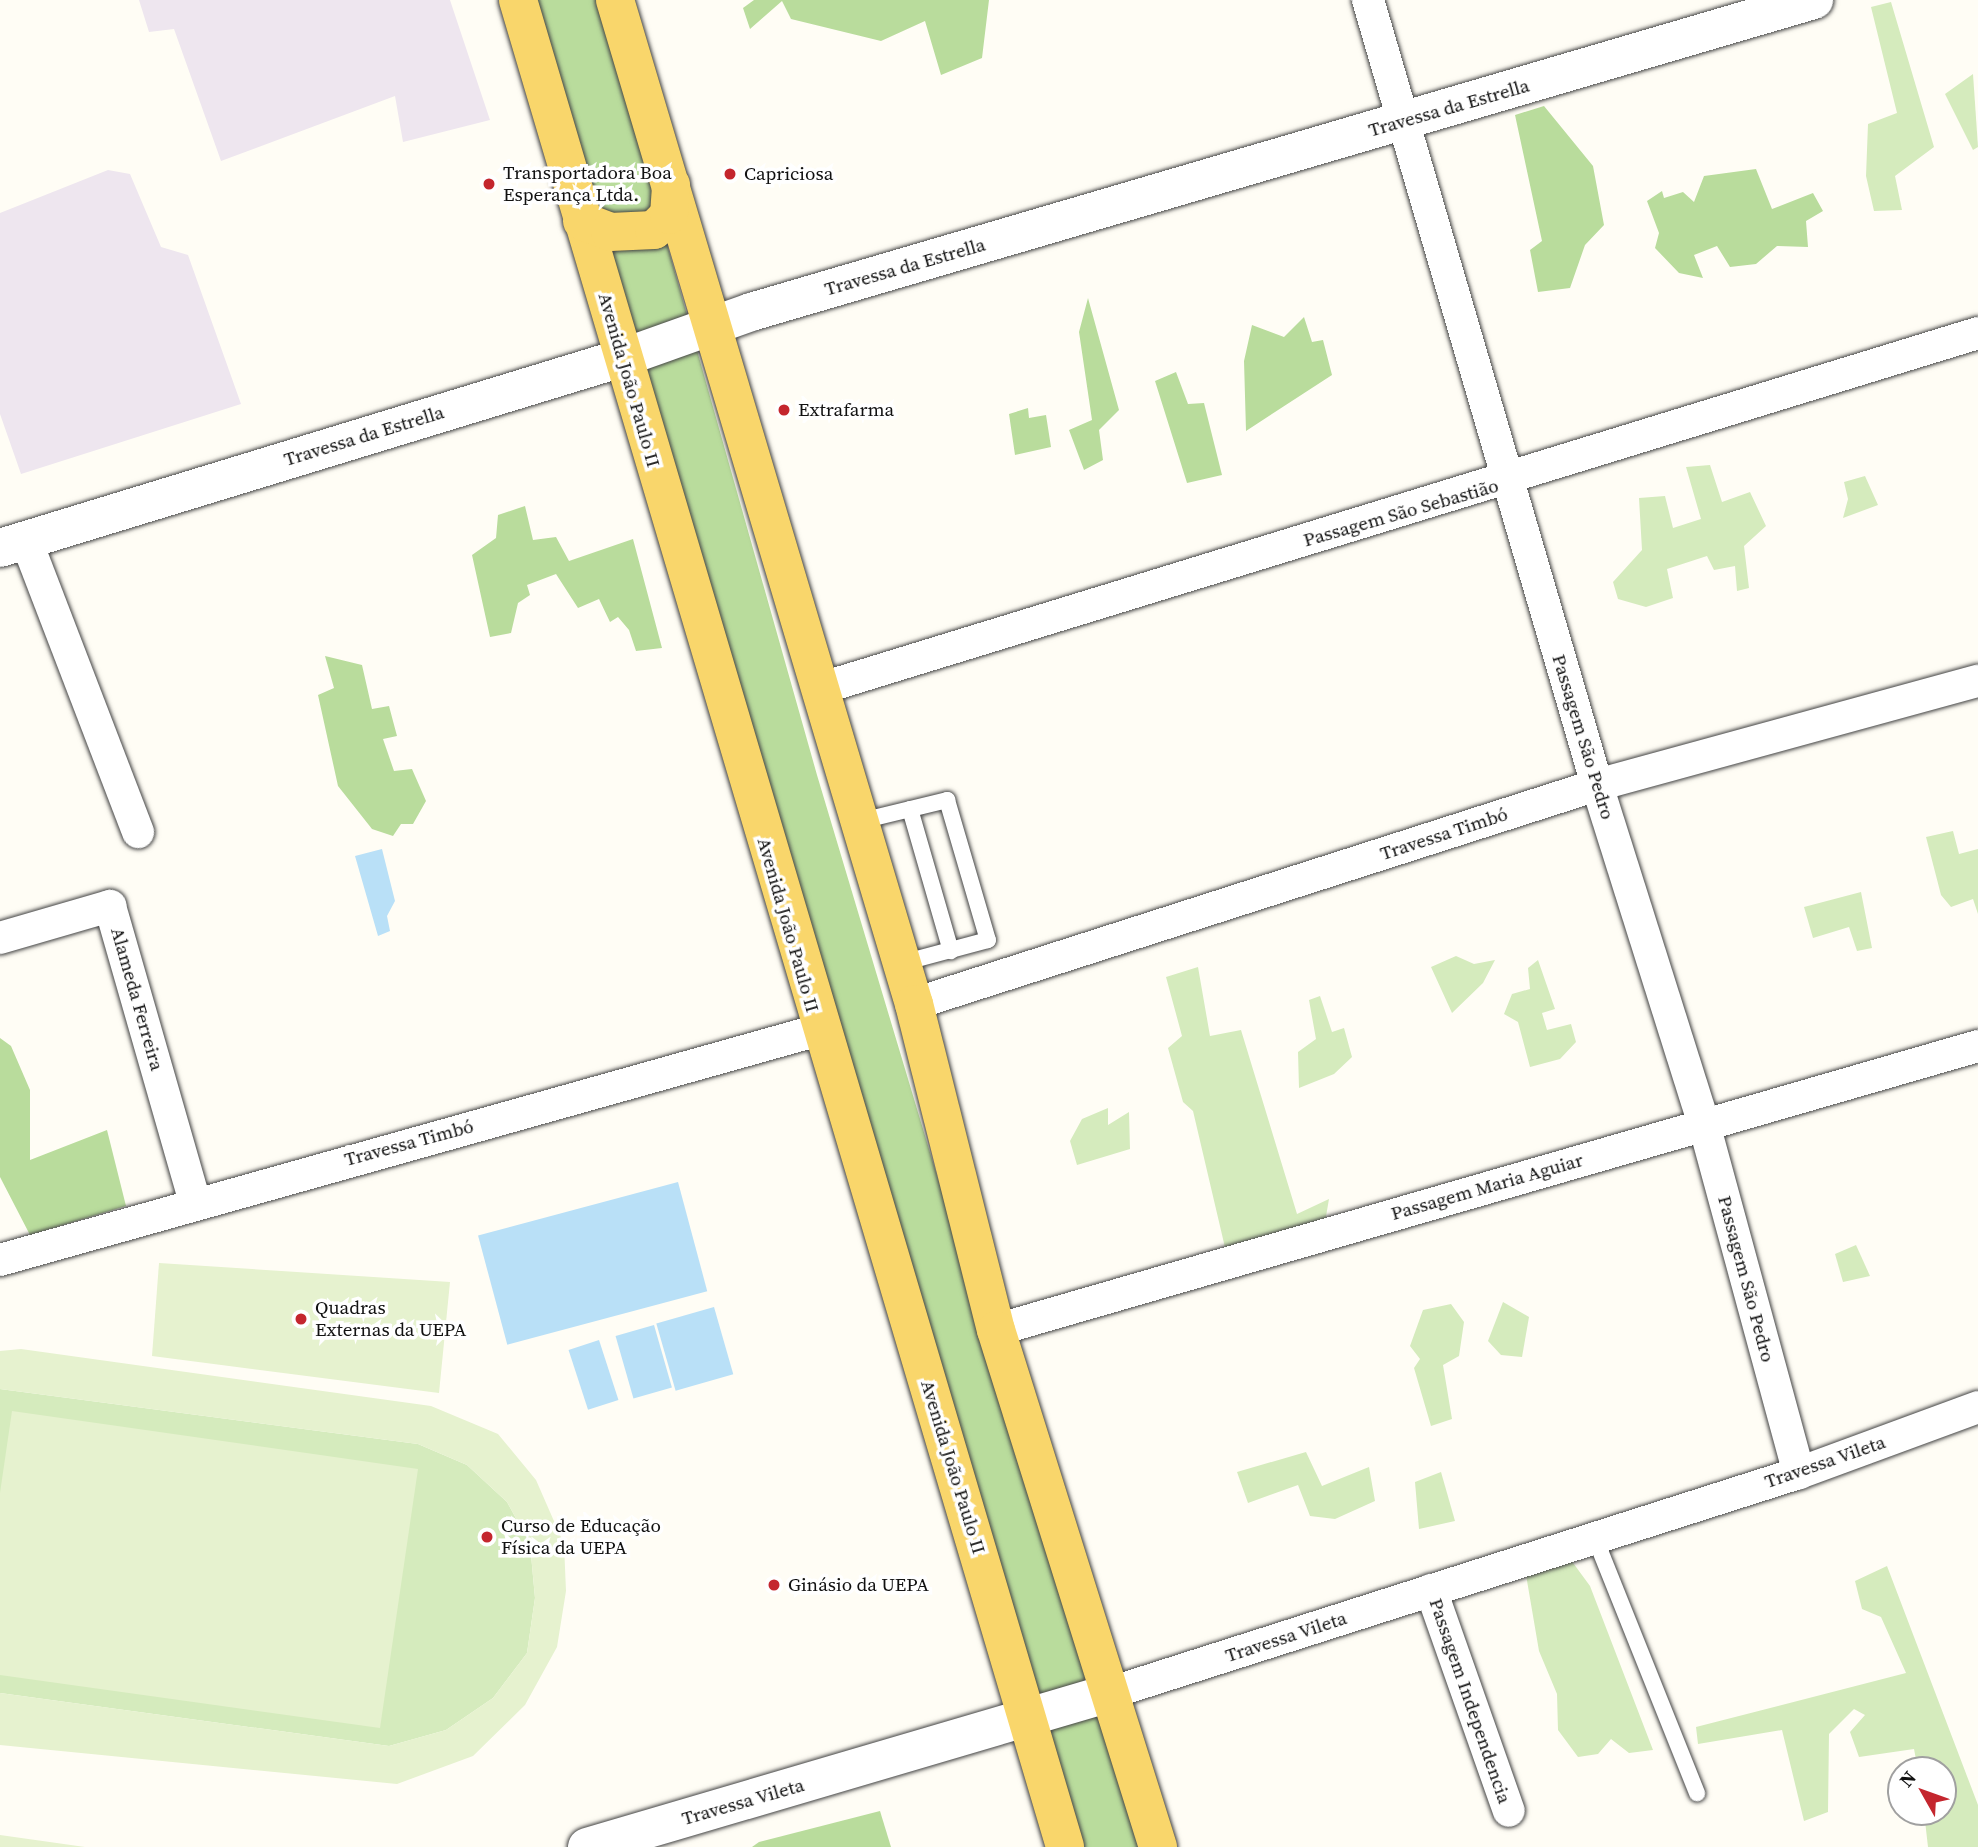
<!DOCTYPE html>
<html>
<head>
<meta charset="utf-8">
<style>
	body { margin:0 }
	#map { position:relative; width:1978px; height:1847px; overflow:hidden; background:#fffdf5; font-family:"Source Serif 4",serif }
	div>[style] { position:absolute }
	.industrial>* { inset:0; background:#eee6ef }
	.green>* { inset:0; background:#d5ebbd }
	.forest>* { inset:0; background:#b9dc9c }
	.pitch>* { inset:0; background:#e6f2cf }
	.water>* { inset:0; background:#b9e0f7; transform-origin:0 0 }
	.roads { filter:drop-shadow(0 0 2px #444) drop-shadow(0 0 2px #444) }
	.service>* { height:16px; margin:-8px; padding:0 8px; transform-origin:8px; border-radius:8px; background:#fff }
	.minor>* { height:32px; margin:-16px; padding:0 16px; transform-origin:16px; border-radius:16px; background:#fff }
	.tertiary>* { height:38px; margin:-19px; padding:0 19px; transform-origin:19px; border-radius:19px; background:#fff }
	.primary>* { height:38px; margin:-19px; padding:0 19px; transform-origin:19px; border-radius:19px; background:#f9d66b }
	.dots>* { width:19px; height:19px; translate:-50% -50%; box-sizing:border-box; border:4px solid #fff; border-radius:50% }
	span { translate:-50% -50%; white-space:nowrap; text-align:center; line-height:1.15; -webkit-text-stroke:7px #fff; paint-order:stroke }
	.street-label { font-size:19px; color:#111 }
	.poi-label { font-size:19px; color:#111 }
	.left { translate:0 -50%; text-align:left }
	.north { position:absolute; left:1887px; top:1756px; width:70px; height:70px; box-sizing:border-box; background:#fff; border:2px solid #a0a0a0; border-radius:50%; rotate:310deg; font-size:19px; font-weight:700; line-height:28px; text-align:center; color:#111 }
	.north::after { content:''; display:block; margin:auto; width:24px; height:32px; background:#c4262e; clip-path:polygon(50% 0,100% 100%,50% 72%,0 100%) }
</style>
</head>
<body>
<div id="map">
	<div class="industrial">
		<i style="clip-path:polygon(139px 0,450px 0,490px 120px,403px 142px,395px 96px,221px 161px,174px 29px,149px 32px)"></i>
		<i style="clip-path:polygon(108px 170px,130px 174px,161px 247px,188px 255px,241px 404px,21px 474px,0 414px,0 213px)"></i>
	</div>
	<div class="green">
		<i style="clip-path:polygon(1891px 2px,1934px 147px,1895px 176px,1902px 210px,1874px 211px,1866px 176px,1868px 124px,1897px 113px,1871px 7px)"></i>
		<i style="clip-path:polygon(1973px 74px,1978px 147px,1973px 150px,1945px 94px)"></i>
		<i style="clip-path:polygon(1710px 465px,1722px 502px,1750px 492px,1766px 526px,1744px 546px,1749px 588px,1737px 591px,1735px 566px,1714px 570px,1707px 556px,1667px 569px,1673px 598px,1646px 607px,1618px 599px,1613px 582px,1642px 550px,1639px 498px,1665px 496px,1673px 528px,1701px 519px,1686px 467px)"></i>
		<i style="clip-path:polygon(1865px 476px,1878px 505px,1843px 518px,1848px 499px,1844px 482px)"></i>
		<i style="clip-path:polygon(1953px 831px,1959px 854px,1978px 849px,1978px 914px,1973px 899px,1951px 907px,1941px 895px,1926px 837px)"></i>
		<i style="clip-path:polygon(1861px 892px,1872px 948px,1857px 951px,1849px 927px,1813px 938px,1804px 907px)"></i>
		<i style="clip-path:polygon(1456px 956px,1474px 964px,1495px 960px,1483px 983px,1452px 1013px,1431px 967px)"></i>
		<i style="clip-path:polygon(1538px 960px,1555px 1009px,1542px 1013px,1547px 1030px,1571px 1024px,1576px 1042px,1560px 1059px,1530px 1067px,1518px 1022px,1504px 1014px,1512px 994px,1530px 989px,1528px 968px)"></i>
		<i style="clip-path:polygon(1198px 967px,1210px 1036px,1241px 1030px,1297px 1214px,1329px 1199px,1324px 1228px,1227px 1256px,1193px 1111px,1183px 1102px,1168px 1048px,1182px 1036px,1166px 977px)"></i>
		<i style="clip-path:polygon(1320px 996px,1332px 1032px,1344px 1028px,1352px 1057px,1334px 1074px,1299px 1088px,1298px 1052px,1316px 1039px,1309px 1000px)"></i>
		<i style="clip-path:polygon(1108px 1108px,1108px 1125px,1129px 1112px,1130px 1149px,1077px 1165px,1070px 1141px,1082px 1119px)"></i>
		<i style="clip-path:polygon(1856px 1245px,1870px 1276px,1843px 1282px,1835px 1254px)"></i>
		<i style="clip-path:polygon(1503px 1302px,1529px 1317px,1522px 1357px,1501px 1355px,1488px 1341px)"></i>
		<i style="clip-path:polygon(1451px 1304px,1464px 1322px,1459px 1356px,1443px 1365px,1452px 1419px,1431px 1426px,1414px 1368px,1420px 1359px,1410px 1346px,1423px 1310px)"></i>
		<i style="clip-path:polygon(0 1389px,418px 1444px,467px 1465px,507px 1502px,530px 1544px,535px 1598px,527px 1653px,493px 1698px,446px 1730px,389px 1746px,0 1693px)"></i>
		<i style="clip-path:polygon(1306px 1452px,1322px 1486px,1369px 1467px,1375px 1501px,1335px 1519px,1310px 1516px,1298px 1485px,1248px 1503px,1237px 1472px)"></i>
		<i style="clip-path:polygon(1441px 1472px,1455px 1521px,1419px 1529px,1415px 1482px)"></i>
		<i style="clip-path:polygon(1568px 1556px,1590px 1586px,1653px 1750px,1629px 1753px,1611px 1739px,1598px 1754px,1578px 1757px,1558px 1730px,1557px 1694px,1539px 1651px,1525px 1569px)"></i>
		<i style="clip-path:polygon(1887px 1566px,1978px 1805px,1978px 1847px,1928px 1847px,1924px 1812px,1943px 1812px,1943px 1770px,1918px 1770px,1914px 1749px,1859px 1757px,1850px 1732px,1865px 1715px,1854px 1709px,1829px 1734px,1828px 1812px,1804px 1821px,1782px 1730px,1698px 1744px,1696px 1727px,1906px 1673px,1881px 1617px,1862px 1609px,1855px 1581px)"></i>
	</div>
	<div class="forest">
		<i style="clip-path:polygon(530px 0,598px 0,817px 775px,1138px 1847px,1075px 1847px)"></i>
		<i style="clip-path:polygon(754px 0,989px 0,982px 58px,941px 75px,925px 21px,881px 41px,791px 19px,782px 1px,750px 29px,743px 8px)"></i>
		<i style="clip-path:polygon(1544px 106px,1593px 166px,1604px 225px,1585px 245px,1570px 288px,1538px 292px,1530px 250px,1542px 241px,1515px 115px)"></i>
		<i style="clip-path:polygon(1756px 169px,1772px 209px,1813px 193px,1823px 211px,1806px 221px,1808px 247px,1777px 246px,1756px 264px,1730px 267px,1717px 246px,1694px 255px,1703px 278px,1679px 273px,1655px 248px,1659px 233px,1647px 201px,1662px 191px,1664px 198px,1683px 192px,1694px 202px,1704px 176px)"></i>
		<i style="clip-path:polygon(1088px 298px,1119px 410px,1099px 430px,1103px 460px,1084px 470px,1069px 430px,1092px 420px,1079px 332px)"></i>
		<i style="clip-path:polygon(1304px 317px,1312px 342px,1323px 340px,1332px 375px,1246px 431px,1244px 361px,1252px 325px,1284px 337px)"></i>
		<i style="clip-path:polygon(1176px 372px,1188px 404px,1204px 403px,1222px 475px,1187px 483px,1155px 381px)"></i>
		<i style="clip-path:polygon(1028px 408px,1029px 418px,1046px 415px,1051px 447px,1015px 455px,1009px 414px)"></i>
		<i style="clip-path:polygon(525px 506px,533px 540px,556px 537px,569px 561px,633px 539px,662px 648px,636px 651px,629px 630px,618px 617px,610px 622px,599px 599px,578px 608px,556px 574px,527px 585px,530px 595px,518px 603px,511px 633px,490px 637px,472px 555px,496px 538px,498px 515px)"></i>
		<i style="clip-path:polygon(325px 656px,362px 665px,372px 709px,389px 706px,397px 736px,383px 739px,394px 771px,412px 769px,426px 801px,413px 824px,401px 824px,393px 836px,372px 829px,338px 786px,318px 695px,334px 688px)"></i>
		<i style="clip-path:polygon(0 1038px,11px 1046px,30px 1090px,30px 1160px,107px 1130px,126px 1206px,30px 1235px,0 1177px)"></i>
		<i style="clip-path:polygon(880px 1811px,891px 1847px,752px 1847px,759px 1842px)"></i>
	</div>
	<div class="pitch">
		<i style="clip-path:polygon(159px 1263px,450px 1282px,439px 1393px,152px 1356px)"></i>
		<i style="clip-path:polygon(21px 1349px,431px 1406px,498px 1434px,536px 1480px,564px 1544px,566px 1591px,557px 1647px,525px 1705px,473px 1756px,397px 1784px,0 1745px,0 1693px,389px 1746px,446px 1730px,493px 1698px,527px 1653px,535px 1598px,530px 1544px,507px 1502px,467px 1465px,418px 1444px,0 1389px,0 1351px)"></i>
		<i style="clip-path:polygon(12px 1411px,418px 1469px,380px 1728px,0 1675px,0 1493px)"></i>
		<i style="clip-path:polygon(0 1835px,85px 1847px,0 1847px)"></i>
	</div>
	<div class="water">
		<i style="clip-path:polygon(382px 849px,395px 901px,387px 916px,390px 931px,378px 936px,355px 856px)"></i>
		<i style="left:678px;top:1182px;width:113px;height:207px;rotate:75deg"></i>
		<i style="left:714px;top:1307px;width:70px;height:60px;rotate:74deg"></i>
		<i style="left:654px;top:1325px;width:65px;height:40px;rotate:74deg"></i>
		<i style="left:599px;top:1340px;width:63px;height:32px;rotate:72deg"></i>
	</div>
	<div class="roads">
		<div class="service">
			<i style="left:910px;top:809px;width:148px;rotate:73.9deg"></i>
			<i style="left:861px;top:821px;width:89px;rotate:-13.7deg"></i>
			<i style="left:947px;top:800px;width:146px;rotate:73.7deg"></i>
			<i style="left:988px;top:940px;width:89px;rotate:165deg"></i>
			<i style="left:1595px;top:1538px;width:275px;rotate:68.2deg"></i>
		</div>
		<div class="minor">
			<i style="left:1368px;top:0;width:818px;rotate:73.74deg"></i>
			<i style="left:1597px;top:785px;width:355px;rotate:72.5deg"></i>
			<i style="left:1704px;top:1124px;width:362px;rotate:74.8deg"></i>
			<i style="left:26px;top:540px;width:313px;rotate:69deg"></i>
			<i style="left:822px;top:688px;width:1209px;rotate:-17.07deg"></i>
			<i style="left:0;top:938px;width:115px;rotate:-16.2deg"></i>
			<i style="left:110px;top:906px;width:308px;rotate:74deg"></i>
			<i style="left:914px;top:1004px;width:717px;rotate:-17.78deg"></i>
			<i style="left:1597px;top:785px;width:395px;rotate:-15.3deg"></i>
			<i style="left:0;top:1260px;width:851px;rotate:-15.69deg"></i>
			<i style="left:996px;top:1330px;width:1022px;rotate:-16.13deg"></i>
			<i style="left:1431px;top:1590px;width:234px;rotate:70.6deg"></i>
			<i style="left:1110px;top:1693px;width:723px;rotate:-17.71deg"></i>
			<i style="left:1799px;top:1473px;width:191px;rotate:-20.2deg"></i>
		</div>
		<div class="tertiary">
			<i style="left:0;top:548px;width:650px;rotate:-16.99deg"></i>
			<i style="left:622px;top:358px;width:137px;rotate:-19.6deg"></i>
			<i style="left:751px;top:312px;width:1108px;rotate:-16.36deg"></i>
			<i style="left:587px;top:1847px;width:545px;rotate:-16.41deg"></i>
		</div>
		<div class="primary">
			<i style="left:518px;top:0;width:1926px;rotate:73.5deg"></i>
			<i style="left:615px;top:0;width:1048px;rotate:73.42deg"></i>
			<i style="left:914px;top:1004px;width:336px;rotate:75.9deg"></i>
			<i style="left:996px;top:1330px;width:542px;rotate:72.6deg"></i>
			<i style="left:582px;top:221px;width:30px;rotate:21deg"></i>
			<i style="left:610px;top:232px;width:44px;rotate:-2.6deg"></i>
			<i style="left:654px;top:230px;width:21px;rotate:-45deg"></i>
			<i style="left:669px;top:215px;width:30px;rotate:-86deg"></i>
		</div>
	</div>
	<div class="dots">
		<i style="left:730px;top:174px;background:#c4262e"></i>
		<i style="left:489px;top:184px;background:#c4262e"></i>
		<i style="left:784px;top:410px;background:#c4262e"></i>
		<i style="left:301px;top:1319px;background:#c4262e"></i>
		<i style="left:487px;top:1537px;background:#c4262e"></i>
		<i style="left:774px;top:1585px;background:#c4262e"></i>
	</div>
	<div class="street-label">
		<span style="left:1449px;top:108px;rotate:-16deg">Travessa da Estrella</span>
		<span style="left:905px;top:267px;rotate:-16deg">Travessa da Estrella</span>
		<span style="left:629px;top:380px;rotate:74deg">Avenida João Paulo II</span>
		<span style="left:364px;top:436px;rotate:-17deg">Travessa da Estrella</span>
		<span style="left:1401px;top:513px;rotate:-16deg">Passagem São Sebastião</span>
		<span style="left:1583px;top:737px;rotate:73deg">Passagem São Pedro</span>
		<span style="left:1444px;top:834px;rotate:-18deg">Travessa Timbó</span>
		<span style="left:788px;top:925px;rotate:74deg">Avenida João Paulo II</span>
		<span style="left:137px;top:999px;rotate:74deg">Alameda Ferreira</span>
		<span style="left:409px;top:1143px;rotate:-15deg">Travessa Timbó</span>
		<span style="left:1487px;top:1187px;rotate:-16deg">Passagem Maria Aguiar</span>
		<span style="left:1746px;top:1279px;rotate:75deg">Passagem São Pedro</span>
		<span style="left:1825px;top:1462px;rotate:-19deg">Travessa Vileta</span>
		<span style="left:953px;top:1467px;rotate:73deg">Avenida João Paulo II</span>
		<span style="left:1286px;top:1637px;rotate:-18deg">Travessa Vileta</span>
		<span style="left:1470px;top:1701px;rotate:71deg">Passagem Independencia</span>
		<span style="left:743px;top:1802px;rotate:-16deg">Travessa Vileta</span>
	</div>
	<div class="poi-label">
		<span class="left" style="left:503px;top:184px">Transportadora Boa<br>Esperança Ltda.</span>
		<span class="left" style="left:744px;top:174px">Capriciosa</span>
		<span class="left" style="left:798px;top:410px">Extrafarma</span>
		<span class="left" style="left:315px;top:1319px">Quadras<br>Externas da UEPA</span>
		<span class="left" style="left:501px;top:1537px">Curso de Educação<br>Física da UEPA</span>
		<span class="left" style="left:788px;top:1585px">Ginásio da UEPA</span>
	</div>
	<div class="north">N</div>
</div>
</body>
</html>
